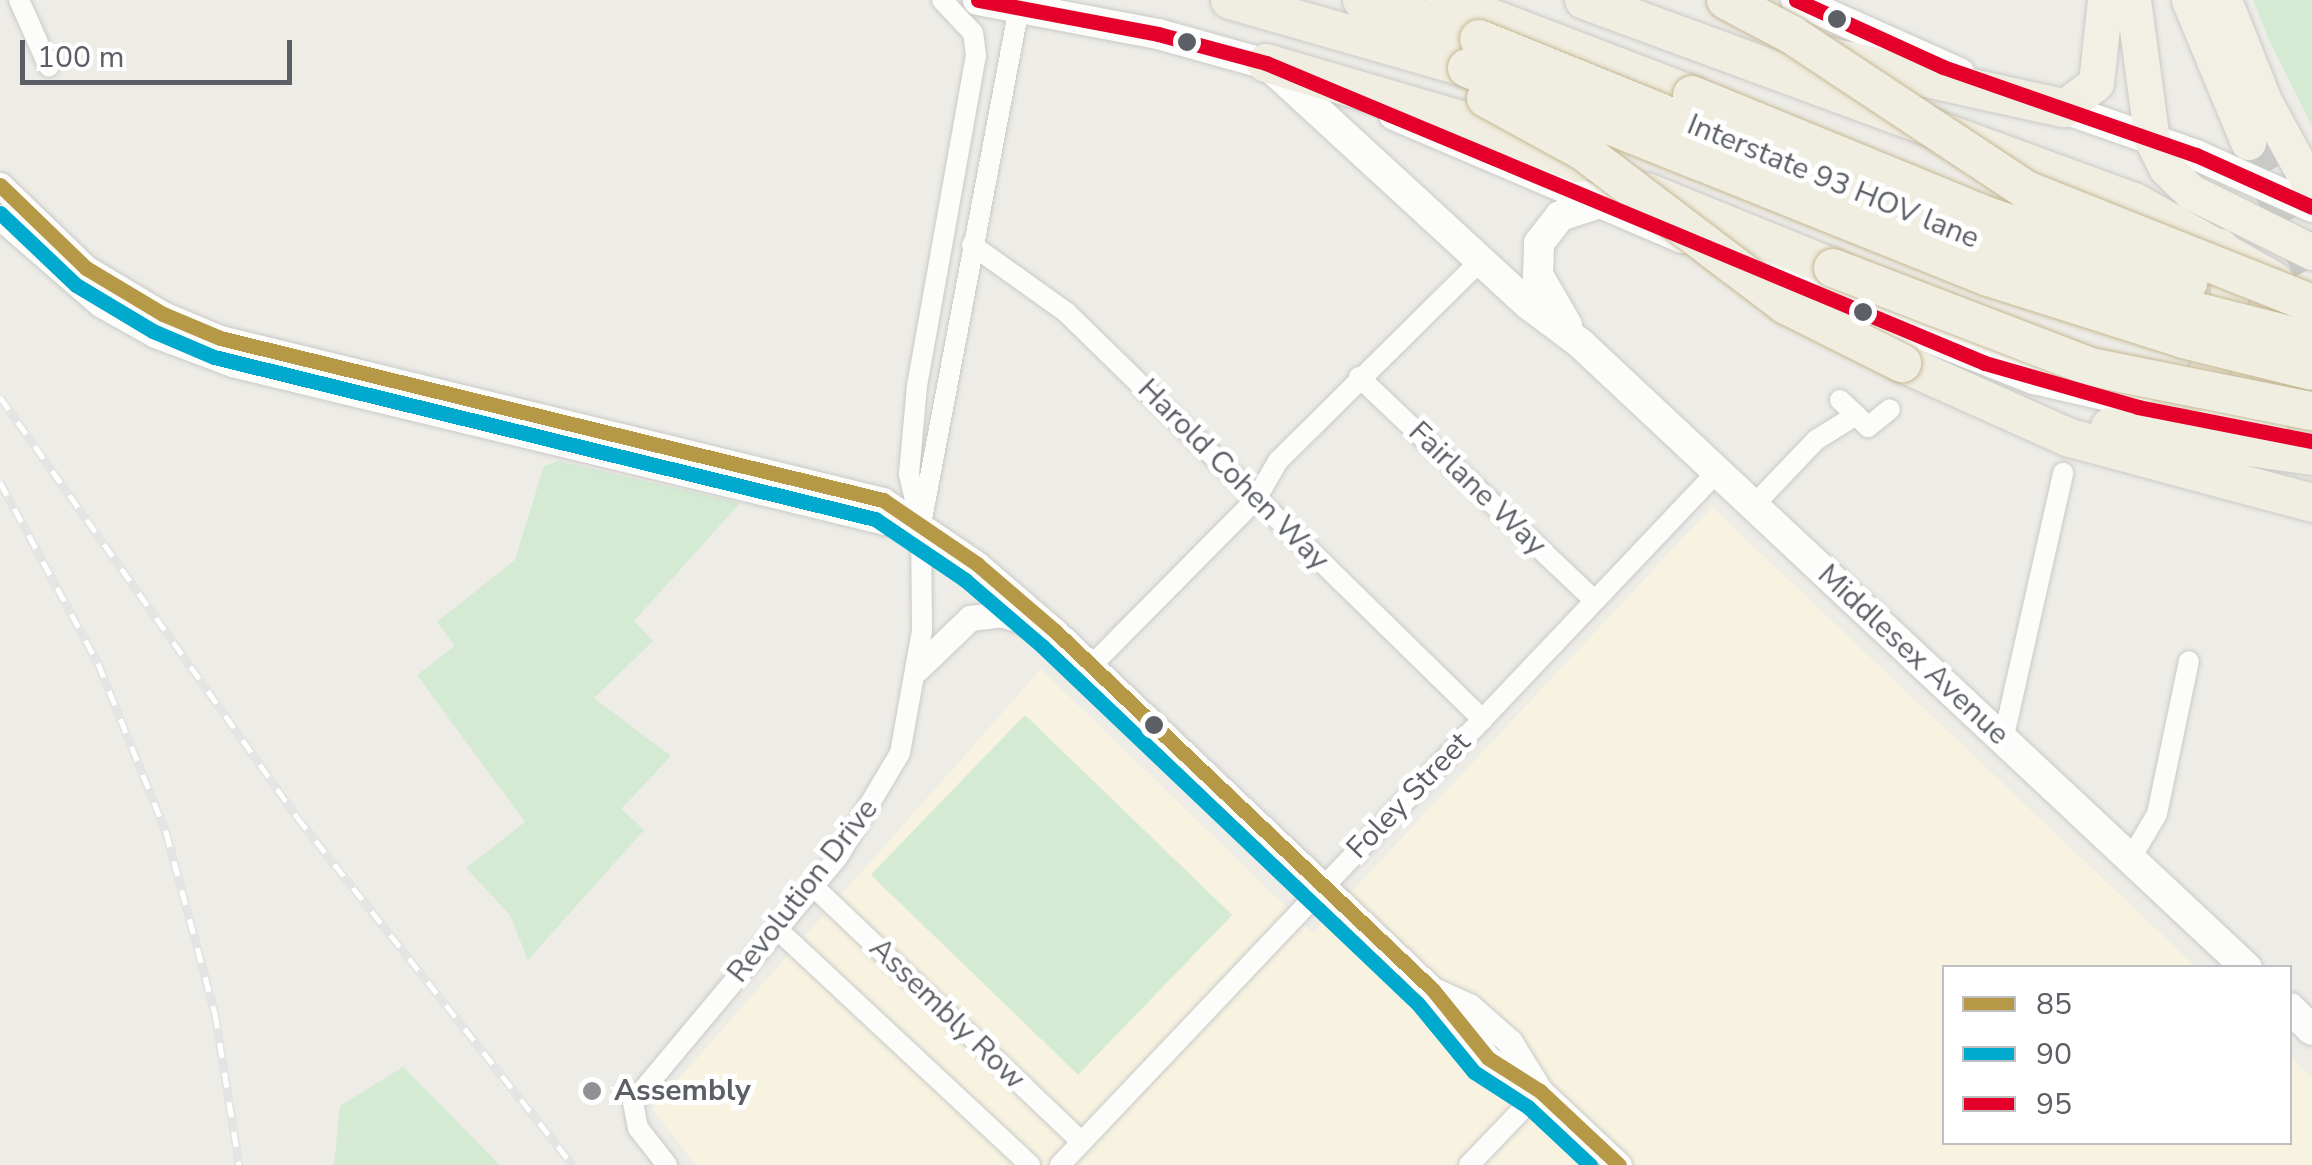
<!DOCTYPE html>
<html>
<head>
<meta charset="utf-8">
<style>
	body { margin:0 }
	#map { position:relative; width:2312px; height:1165px; overflow:hidden; background:#edece7; font-family:"Nunito Sans",sans-serif }
	div>[style] { position:absolute }
	.commercial>* { inset:0; background:#f7f3e0 }
	.green>* { inset:0; background:#d4ead2; transform-origin:0 0 }
	.trunk-tunnel>* { height:35px; margin-top:-17.5px; transform-origin:0; background:repeating-linear-gradient(90deg,#c9c9c7 0 35px,transparent 0 53px) }
	.roads { filter:drop-shadow(0 0 2px #c9c9c8) drop-shadow(0 0 2px #c9c9c8) }
	.minor>* { height:20px; margin:-10px; padding:0 10px; transform-origin:10px; border-radius:10px; background:#fcfcfb }
	.tertiary>* { height:25px; margin:-12.5px; padding:0 12.5px; transform-origin:12.5px; border-radius:12.5px; background:#fcfcfb }
	.secondary>* { height:30px; margin:-15px; padding:0 15px; transform-origin:15px; border-radius:15px; background:#fcfcfb }
	.trunk>* { height:35px; margin:-17.5px; padding:0 17.5px; transform-origin:17.5px; border-radius:17.5px; background:#f2f0e4 }
	.motorway>* { height:38px; margin:-19px; padding:0 19px; transform-origin:19px; border-radius:19px; background:#f0ede1 }
	.rail>* { height:9px; margin-top:-4.5px; transform-origin:0; background:repeating-linear-gradient(90deg,#fff 0 15px,#e4e4e4 0 30px); box-sizing:border-box; border-block:2px solid #e4e4e4 }
	.bridges { filter:drop-shadow(0 0 2px #c5b893) drop-shadow(0 0 2px #c5b893) }
	.motorway-bridge>* { height:38px; margin:-19px; padding:0 19px; transform-origin:19px; border-radius:19px; background:#f0ede1 }
	.bus-1>* { height:15px; margin:-7.5px; padding:0 7.5px; transform-origin:7.5px; border-radius:7.5px; background:#b69946 }
	.bus-2>* { height:15px; margin:-7.5px; padding:0 7.5px; transform-origin:7.5px; border-radius:7.5px; background:#00a9ce }
	.bus-3>* { height:15px; margin:-7.5px; padding:0 7.5px; transform-origin:7.5px; border-radius:7.5px; background:#e4002b }
	.dots>* { width:28px; height:28px; translate:-50% -50%; box-sizing:border-box; border:5px solid #fff; border-radius:50% }
	span { translate:-50% -50%; white-space:nowrap; text-align:center; line-height:1.15; -webkit-text-stroke:10px #fff; paint-order:stroke }
	.street-label { font-size:30px; color:#5c6066 }
	.poi-label { font-size:30px; color:#5c6066; font-weight:700 }
	.left { translate:0 -50%; text-align:left }
	.legend { position:absolute; left:1942px; top:965px; width:350px; height:180px; box-sizing:border-box; background:#fff; border:2px solid #bebfc2; margin:0; padding:12px 18px; list-style:none; font-size:30px; color:#5c6066 }
	.legend li { display:flex; align-items:center; gap:20px; height:50px }
	.legend b { width:50px; border:2px solid #bebfc2 }
	.scale { position:absolute; left:20px; top:40px; width:272px; height:45px; box-sizing:border-box; border:5px solid #5c6066; border-top:0; padding-left:12px; font-size:30px; line-height:35px; white-space:nowrap; color:#5c6066; -webkit-text-stroke:8px #fff; paint-order:stroke }
</style>
</head>
<body>
<div id="map">
	<div class="commercial">
		<i style="clip-path:polygon(1712px 507px,2196px 967px,1944px 968px,1944px 1142px,2290px 1142px,2290px 1057px,2312px 1078px,2312px 1165px,696px 1165px,652px 1109px,1041px 669px,1313px 933px)"></i>
	</div>
	<div class="green">
		<i style="clip-path:polygon(2253px 0,2312px 0,2312px 126px,2269px 40px)"></i>
		<i style="clip-path:polygon(558px 461px,740px 503px,634px 621px,653px 641px,594px 698px,671px 756px,621px 809px,644px 830px,528px 960px,510px 915px,466px 868px,525px 822px,417px 675px,455px 646px,437px 622px,515px 560px,544px 466px)"></i>
		<i style="left:1025px;top:715px;width:288px;height:222px;rotate:44deg"></i>
		<i style="clip-path:polygon(403px 1067px,500px 1165px,334px 1165px,340px 1106px)"></i>
	</div>
	<div class="trunk-tunnel">
		<i style="left:2248px;top:142px;width:145px;rotate:63.8deg"></i>
	</div>
	<div class="roads">
		<div class="minor">
			<i style="left:19px;top:0;width:73px;rotate:65.9deg"></i>
			<i style="left:972px;top:245px;width:115px;rotate:35.5deg"></i>
			<i style="left:1066px;top:312px;width:583px;rotate:44.37deg"></i>
			<i style="left:1359px;top:377px;width:325px;rotate:43.5deg"></i>
			<i style="left:1840px;top:400px;width:22px;rotate:43deg"></i>
			<i style="left:1754px;top:505px;width:90px;rotate:-46.4deg"></i>
			<i style="left:1816px;top:440px;width:47px;rotate:-32deg"></i>
			<i style="left:1856px;top:415px;width:17px;rotate:45deg"></i>
			<i style="left:1868px;top:427px;width:28px;rotate:-39deg"></i>
			<i style="left:918px;top:513px;width:40px;rotate:-103deg"></i>
			<i style="left:909px;top:474px;width:88px;rotate:-84.8deg"></i>
			<i style="left:917px;top:386px;width:335px;rotate:-79.9deg"></i>
			<i style="left:976px;top:56px;width:23px;rotate:-97deg"></i>
			<i style="left:973px;top:33px;width:45px;rotate:-133.2deg"></i>
			<i style="left:1091px;top:666px;width:235px;rotate:-45.3deg"></i>
			<i style="left:1256px;top:499px;width:44px;rotate:-59.9deg"></i>
			<i style="left:1278px;top:461px;width:286px;rotate:-44.7deg"></i>
			<i style="left:2003px;top:740px;width:274px;rotate:-77.3deg"></i>
			<i style="left:2131px;top:858px;width:51px;rotate:-59.4deg"></i>
			<i style="left:2157px;top:814px;width:156px;rotate:-78.2deg"></i>
			<i style="left:813px;top:886px;width:370px;rotate:43.6deg"></i>
			<i style="left:777px;top:929px;width:346px;rotate:43deg"></i>
			<i style="left:667px;top:1165px;width:47px;rotate:-128.1deg"></i>
			<i style="left:638px;top:1128px;width:26px;rotate:-101deg"></i>
			<i style="left:633px;top:1102px;width:319px;rotate:-50.1deg"></i>
			<i style="left:838px;top:857px;width:121px;rotate:-59.2deg"></i>
			<i style="left:900px;top:753px;width:124px;rotate:-79.8deg"></i>
			<i style="left:922px;top:631px;width:107px;rotate:-90.5deg"></i>
			<i style="left:921px;top:524px;width:525px;rotate:-79.25deg"></i>
			<i style="left:1060px;top:1165px;width:956px;rotate:-46.53deg"></i>
			<i style="left:1469px;top:1165px;width:103px;rotate:-46.2deg"></i>
		</div>
		<div class="tertiary">
			<i style="left:0;top:185px;width:120px;rotate:44deg"></i>
			<i style="left:86px;top:268px;width:90px;rotate:30.9deg"></i>
			<i style="left:163px;top:314px;width:62px;rotate:22.8deg"></i>
			<i style="left:220px;top:338px;width:683px;rotate:13.73deg"></i>
			<i style="left:883px;top:500px;width:114px;rotate:34.2deg"></i>
			<i style="left:977px;top:564px;width:103px;rotate:40.7deg"></i>
			<i style="left:1055px;top:631px;width:521px;rotate:43.52deg"></i>
			<i style="left:1433px;top:990px;width:87px;rotate:51deg"></i>
			<i style="left:1488px;top:1058px;width:62px;rotate:32.4deg"></i>
			<i style="left:1540px;top:1091px;width:108px;rotate:43.1deg"></i>
			<i style="left:0;top:217px;width:133px;rotate:41deg"></i>
			<i style="left:100px;top:304px;width:63px;rotate:29.4deg"></i>
			<i style="left:155px;top:335px;width:82px;rotate:20.6deg"></i>
			<i style="left:232px;top:364px;width:672px;rotate:13.6deg"></i>
			<i style="left:885px;top:522px;width:34px;rotate:3deg"></i>
			<i style="left:917px;top:669px;width:74px;rotate:-43.9deg"></i>
			<i style="left:970px;top:618px;width:31px;rotate:-7deg"></i>
			<i style="left:1001px;top:614px;width:45px;rotate:18deg"></i>
			<i style="left:1433px;top:990px;width:39px;rotate:24deg"></i>
			<i style="left:1469px;top:1006px;width:55px;rotate:41.3deg"></i>
			<i style="left:1510px;top:1042px;width:57px;rotate:58.5deg"></i>
		</div>
		<div class="secondary">
			<i style="left:978px;top:0;width:183px;rotate:10.7deg"></i>
			<i style="left:1158px;top:34px;width:134px;rotate:15.6deg"></i>
			<i style="left:1796px;top:0;width:179px;rotate:24.1deg"></i>
			<i style="left:1268px;top:65px;width:353px;rotate:42.6deg"></i>
			<i style="left:1528px;top:304px;width:65px;rotate:36.9deg"></i>
			<i style="left:1580px;top:343px;width:914px;rotate:43.14deg"></i>
			<i style="left:2045px;top:102px;width:160px;rotate:19.3deg"></i>
			<i style="left:2196px;top:155px;width:127px;rotate:24.1deg"></i>
			<i style="left:1394px;top:115px;width:314px;rotate:23.1deg"></i>
			<i style="left:1748px;top:266px;width:308px;rotate:21.6deg"></i>
			<i style="left:2034px;top:379px;width:246px;rotate:12.9deg"></i>
			<i style="left:1567px;top:325px;width:58px;rotate:-120.1deg"></i>
			<i style="left:1538px;top:275px;width:32px;rotate:-88deg"></i>
			<i style="left:1539px;top:243px;width:34px;rotate:-52deg"></i>
			<i style="left:1560px;top:216px;width:42px;rotate:-18deg"></i>
			<i style="left:2290px;top:1008px;width:31px;rotate:45deg"></i>
		</div>
		<div class="trunk">
			<i style="left:2133px;top:0;width:141px;rotate:82.3deg"></i>
			<i style="left:2152px;top:140px;width:31px;rotate:63deg"></i>
			<i style="left:2166px;top:168px;width:35px;rotate:44deg"></i>
			<i style="left:2191px;top:192px;width:135px;rotate:26.4deg"></i>
			<i style="left:2189px;top:0;width:154px;rotate:67.4deg"></i>
			<i style="left:2224px;top:0;width:111px;rotate:68.3deg"></i>
			<i style="left:2265px;top:103px;width:98px;rotate:61.3deg"></i>
			<i style="left:2063px;top:108px;width:41px;rotate:-37.1deg"></i>
			<i style="left:2096px;top:83px;width:83px;rotate:-83.8deg"></i>
		</div>
		<div class="motorway">
			<i style="left:1230px;top:0;width:247px;rotate:16deg"></i>
			<i style="left:1362px;top:0;width:121px;rotate:18.3deg"></i>
			<i style="left:1444px;top:0;width:266px;rotate:21deg"></i>
			<i style="left:1584px;top:0;width:588px;rotate:20.19deg"></i>
			<i style="left:2136px;top:203px;width:159px;rotate:29.5deg"></i>
			<i style="left:1826px;top:56px;width:243px;rotate:12.4deg"></i>
			<i style="left:1266px;top:63px;width:232px;rotate:16.3deg"></i>
			<i style="left:1489px;top:128px;width:96px;rotate:21.5deg"></i>
			<i style="left:1647px;top:192px;width:201px;rotate:22.2deg"></i>
			<i style="left:1902px;top:363px;width:184px;rotate:24.1deg"></i>
			<i style="left:2070px;top:438px;width:251px;rotate:15deg"></i>
			<i style="left:2166px;top:413px;width:45px;rotate:-36.9deg"></i>
			<i style="left:2202px;top:386px;width:59px;rotate:-66deg"></i>
			<i style="left:2226px;top:332px;width:60px;rotate:-84.3deg"></i>
			<i style="left:2232px;top:272px;width:27px;rotate:-117deg"></i>
			<i style="left:2110px;top:427px;width:204px;rotate:8.2deg"></i>
		</div>
	</div>
	<div class="rail">
		<i style="left:0;top:397px;width:514px;rotate:54.73deg"></i>
		<i style="left:297px;top:817px;width:444px;rotate:51.6deg"></i>
		<i style="left:0;top:482px;width:206px;rotate:61.6deg"></i>
		<i style="left:98px;top:663px;width:182px;rotate:68.1deg"></i>
		<i style="left:166px;top:832px;width:188px;rotate:74.9deg"></i>
		<i style="left:215px;top:1013px;width:154px;rotate:81deg"></i>
	</div>
	<div class="bridges">
		<div class="motorway-bridge">
			<i style="left:1726px;top:0;width:75px;rotate:27.9deg"></i>
			<i style="left:1792px;top:35px;width:281px;rotate:33.5deg"></i>
			<i style="left:2026px;top:190px;width:308px;rotate:21.7deg"></i>
			<i style="left:1479px;top:39px;width:541px;rotate:22.06deg"></i>
			<i style="left:1980px;top:242px;width:201px;rotate:18.3deg"></i>
			<i style="left:2171px;top:305px;width:146px;rotate:14.3deg"></i>
			<i style="left:1467px;top:68px;width:561px;rotate:21.86deg"></i>
			<i style="left:1988px;top:277px;width:205px;rotate:17.6deg"></i>
			<i style="left:2183px;top:339px;width:133px;rotate:13.9deg"></i>
			<i style="left:1692px;top:95px;width:319px;rotate:22.3deg"></i>
			<i style="left:1987px;top:216px;width:212px;rotate:18.2deg"></i>
			<i style="left:1486px;top:98px;width:111px;rotate:28.7deg"></i>
			<i style="left:1583px;top:151px;width:255px;rotate:37.2deg"></i>
			<i style="left:1786px;top:305px;width:130px;rotate:26.6deg"></i>
			<i style="left:1833px;top:268px;width:276px;rotate:21deg"></i>
			<i style="left:2091px;top:367px;width:225px;rotate:11.3deg"></i>
		</div>
	</div>
	<div class="bus-1">
		<i style="left:0;top:185px;width:120px;rotate:44deg"></i>
		<i style="left:86px;top:268px;width:90px;rotate:30.9deg"></i>
		<i style="left:163px;top:314px;width:62px;rotate:22.8deg"></i>
		<i style="left:220px;top:338px;width:683px;rotate:13.73deg"></i>
		<i style="left:883px;top:500px;width:114px;rotate:34.2deg"></i>
		<i style="left:977px;top:564px;width:103px;rotate:40.7deg"></i>
		<i style="left:1055px;top:631px;width:521px;rotate:43.52deg"></i>
		<i style="left:1433px;top:990px;width:87px;rotate:51deg"></i>
		<i style="left:1488px;top:1058px;width:62px;rotate:32.4deg"></i>
		<i style="left:1540px;top:1091px;width:108px;rotate:43.1deg"></i>
	</div>
	<div class="bus-2">
		<i style="left:0;top:213px;width:105px;rotate:43.5deg"></i>
		<i style="left:76px;top:285px;width:90px;rotate:30.9deg"></i>
		<i style="left:153px;top:331px;width:66px;rotate:23.1deg"></i>
		<i style="left:214px;top:357px;width:681px;rotate:13.77deg"></i>
		<i style="left:875px;top:519px;width:109px;rotate:34.1deg"></i>
		<i style="left:965px;top:580px;width:101px;rotate:40.6deg"></i>
		<i style="left:1042px;top:646px;width:519px;rotate:43.6deg"></i>
		<i style="left:1418px;top:1004px;width:88px;rotate:50.5deg"></i>
		<i style="left:1474px;top:1072px;width:64px;rotate:32.9deg"></i>
		<i style="left:1528px;top:1107px;width:85px;rotate:43.1deg"></i>
	</div>
	<div class="bus-3">
		<i style="left:978px;top:0;width:183px;rotate:10.7deg"></i>
		<i style="left:1158px;top:34px;width:112px;rotate:15deg"></i>
		<i style="left:1266px;top:63px;width:779px;rotate:22.65deg"></i>
		<i style="left:1985px;top:363px;width:159px;rotate:16deg"></i>
		<i style="left:2138px;top:407px;width:177px;rotate:11.1deg"></i>
		<i style="left:1796px;top:0;width:162px;rotate:24.5deg"></i>
		<i style="left:1943px;top:67px;width:268px;rotate:19.2deg"></i>
		<i style="left:2196px;top:155px;width:127px;rotate:24.1deg"></i>
	</div>
	<div class="dots">
		<i style="left:1837px;top:19px;background:#5c6066"></i>
		<i style="left:1187px;top:42px;background:#5c6066"></i>
		<i style="left:1863px;top:312px;background:#5c6066"></i>
		<i style="left:1154px;top:725px;background:#5c6066"></i>
		<i style="left:592px;top:1091px;background:#8f9193"></i>
	</div>
	<div class="street-label">
		<span style="left:1833px;top:182px;rotate:22deg">Interstate 93 HOV lane</span>
		<span style="left:1233px;top:475px;rotate:45deg">Harold Cohen Way</span>
		<span style="left:1477px;top:489px;rotate:44deg">Fairlane Way</span>
		<span style="left:1913px;top:655px;rotate:43deg">Middlesex Avenue</span>
		<span style="left:1409px;top:796px;rotate:-46deg">Foley Street</span>
		<span style="left:803px;top:891px;rotate:-52deg">Revolution Drive</span>
		<span style="left:947px;top:1014px;rotate:44deg">Assembly Row</span>
	</div>
	<div class="poi-label">
		<span class="left" style="left:614px;top:1091px">Assembly</span>
	</div>
	<ul class="legend">
	<li><b style="height:12px;background:#b69946"></b>85</li>
	<li><b style="height:12px;background:#00a9ce"></b>90</li>
	<li><b style="height:12px;background:#e4002b"></b>95</li>
	</ul>
	<div class="scale">100 m</div>
</div>
</body>
</html>
